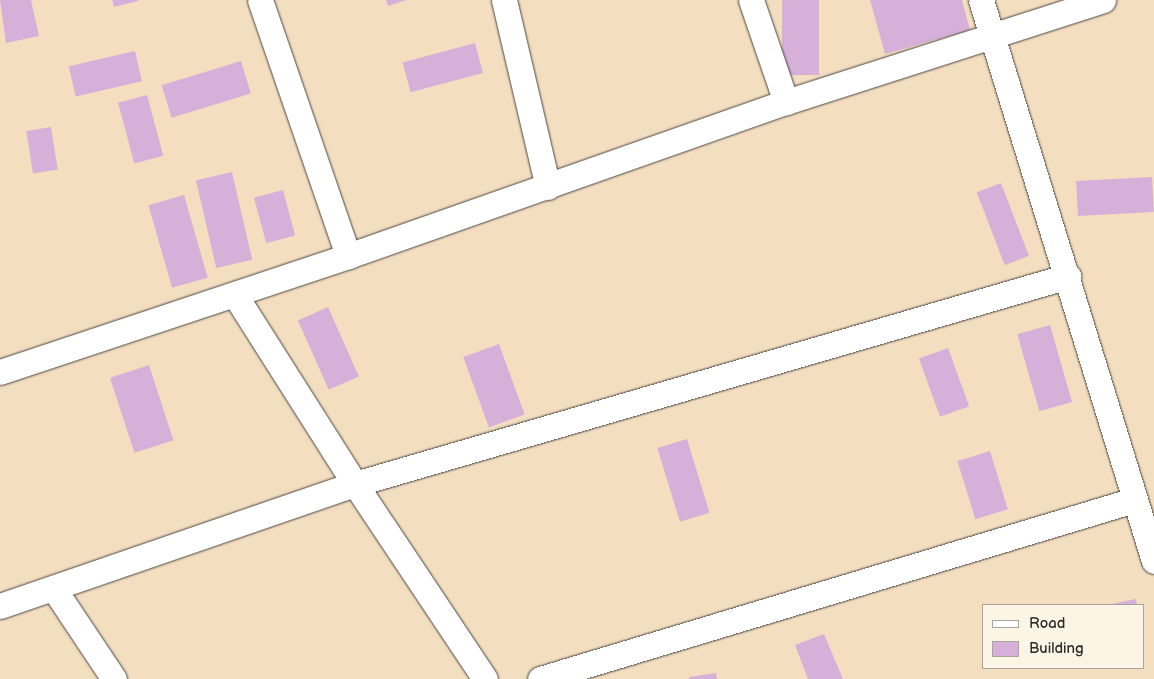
<!DOCTYPE html>
<html>
<head>
<meta charset="utf-8">
<style>
	body { margin:0 }
	#map { position:relative; width:1154px; height:679px; overflow:hidden; background:#f4dec0; font-family:"Balsamiq Sans",sans-serif }
	div>[style] { position:absolute }
	.building>* { inset:0; background:#d7b0d9; transform-origin:0 0 }
	.roads { filter:drop-shadow(0 0 1px #494641) drop-shadow(0 0 1px #494641) }
	.minor>* { height:25px; margin:-12.5px; padding:0 12.5px; transform-origin:12.5px; border-radius:12.5px; background:#fff }
	span { translate:-50% -50%; white-space:nowrap; text-align:center; line-height:1.15; -webkit-text-stroke:5px #fcf5e5; paint-order:stroke }
	.legend { position:absolute; left:982px; top:604px; width:162px; height:65px; box-sizing:border-box; background:#fcf5e5; border:1px solid #a8a49b; margin:0; padding:6px 9px; list-style:none; font-size:15px; color:#2b2b2b }
	.legend li { display:flex; align-items:center; gap:10px; height:25px }
	.legend b { width:25px; border:1px solid #a8a49b }
</style>
</head>
<body>
<div id="map">
	<div class="building">
		<i style="clip-path:polygon(0 0,31px 0,39px 36px,6px 43px)"></i>
		<i style="clip-path:polygon(112px 0,138px 0,138px 1px,114px 7px)"></i>
		<i style="clip-path:polygon(386px 0,406px 0,388px 6px)"></i>
		<i style="left:782px;top:0;width:37px;height:75px"></i>
		<i style="clip-path:polygon(870px 0,962px 0,970px 30px,885px 54px)"></i>
		<i style="left:475px;top:43px;width:31px;height:75px;rotate:75deg"></i>
		<i style="left:135px;top:51px;width:31px;height:68px;rotate:77deg"></i>
		<i style="left:241px;top:61px;width:34px;height:83px;rotate:73deg"></i>
		<i style="left:147px;top:95px;width:63px;height:30px;rotate:75deg"></i>
		<i style="left:51px;top:127px;width:43px;height:25px;rotate:81deg"></i>
		<i style="left:232px;top:172px;width:90px;height:37px;rotate:77deg"></i>
		<i style="left:1152px;top:177px;width:35px;height:76px;rotate:87deg"></i>
		<i style="left:1001px;top:183px;width:78px;height:26px;rotate:69deg"></i>
		<i style="left:283px;top:190px;width:47px;height:30px;rotate:75deg"></i>
		<i style="left:184px;top:195px;width:86px;height:37px;rotate:74deg"></i>
		<i style="left:328px;top:307px;width:76px;height:33px;rotate:66deg"></i>
		<i style="left:1050px;top:325px;width:80px;height:34px;rotate:74deg"></i>
		<i style="left:499px;top:344px;width:75px;height:38px;rotate:70deg"></i>
		<i style="left:948px;top:348px;width:62px;height:31px;rotate:70deg"></i>
		<i style="left:149px;top:365px;width:79px;height:41px;rotate:72deg"></i>
		<i style="left:687px;top:439px;width:77px;height:31px;rotate:73deg"></i>
		<i style="left:990px;top:451px;width:61px;height:34px;rotate:73deg"></i>
		<i style="clip-path:polygon(1136px 599px,1137px 605px,1112px 605px,1112px 604px)"></i>
		<i style="clip-path:polygon(824px 634px,843px 679px,808px 679px,795px 645px)"></i>
		<i style="clip-path:polygon(716px 673px,717px 679px,689px 679px,689px 677px)"></i>
	</div>
	<div class="roads">
		<div class="minor">
			<i style="left:260px;top:0;width:271px;rotate:71deg"></i>
			<i style="left:504px;top:0;width:192px;rotate:76.8deg"></i>
			<i style="left:751px;top:0;width:108px;rotate:71.1deg"></i>
			<i style="left:981px;top:0;width:587px;rotate:72.86deg"></i>
			<i style="left:235px;top:295px;width:224px;rotate:57.6deg"></i>
			<i style="left:355px;top:484px;width:234px;rotate:56.3deg"></i>
			<i style="left:0;top:372px;width:367px;rotate:-18.4deg"></i>
			<i style="left:348px;top:256px;width:464px;rotate:-19.4deg"></i>
			<i style="left:786px;top:102px;width:333px;rotate:-17.8deg"></i>
			<i style="left:54px;top:589px;width:108px;rotate:56.3deg"></i>
			<i style="left:0;top:606px;width:375px;rotate:-19deg"></i>
			<i style="left:355px;top:484px;width:743px;rotate:-16.26deg"></i>
			<i style="left:540px;top:679px;width:620px;rotate:-16.77deg"></i>
		</div>
	</div>
	<ul class="legend">
	<li><b style="height:6px;background:#fff"></b>Road</li>
	<li><b style="height:14px;background:#d7b0d9"></b>Building</li>
	</ul>
</div>
</body>
</html>
